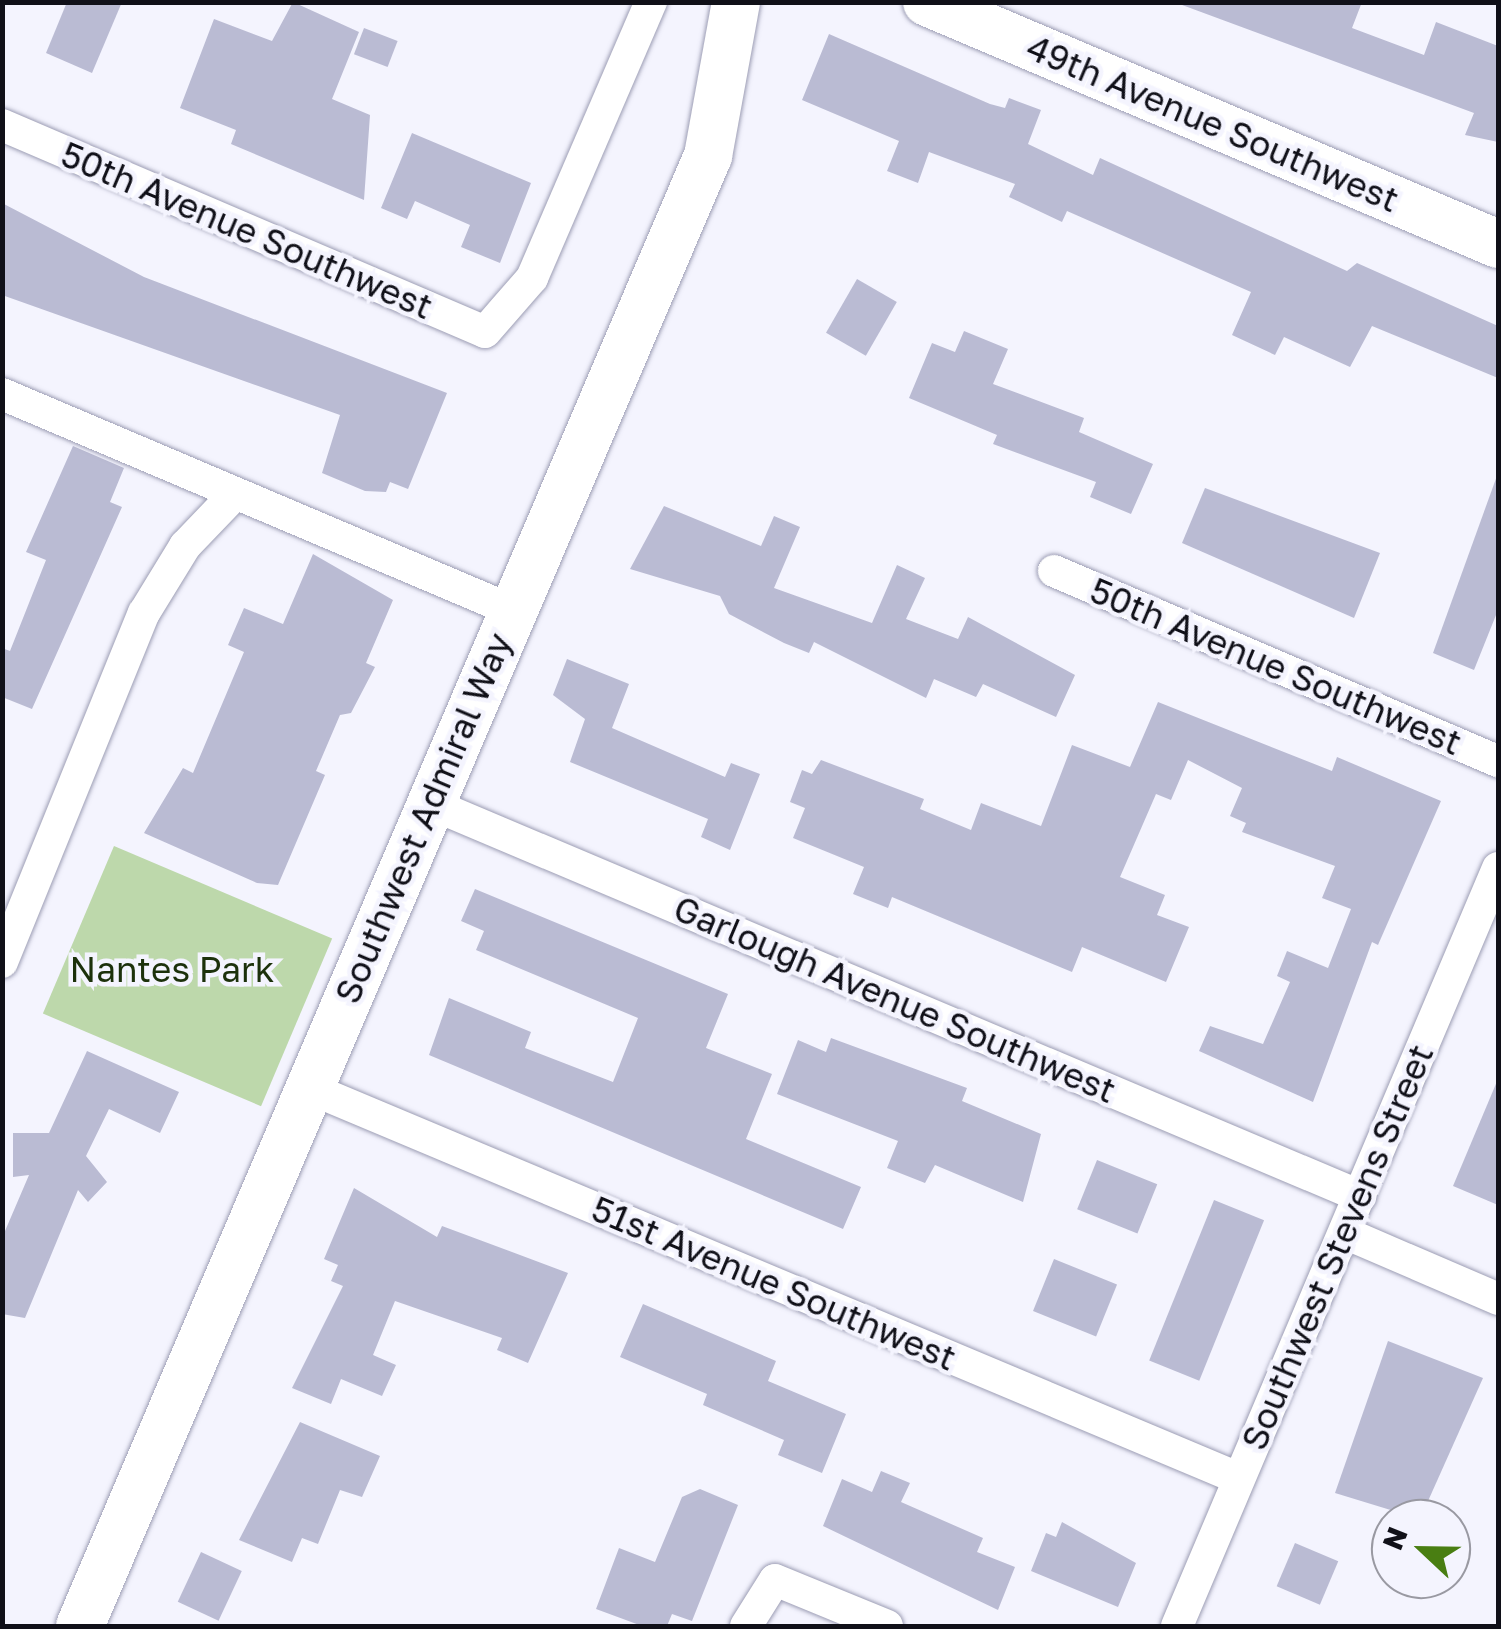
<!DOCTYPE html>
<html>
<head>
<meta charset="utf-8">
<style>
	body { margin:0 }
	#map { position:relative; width:1501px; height:1629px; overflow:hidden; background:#f4f4fe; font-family:"Golos Text",sans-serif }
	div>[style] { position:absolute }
	.green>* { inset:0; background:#bdd8ab; transform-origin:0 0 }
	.building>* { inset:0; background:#babbd3; transform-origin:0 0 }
	.roads { filter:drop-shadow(0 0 2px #9c9db4) drop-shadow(0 0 2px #9c9db4) }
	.street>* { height:32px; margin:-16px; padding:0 16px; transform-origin:16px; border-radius:16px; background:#fff }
	.secondary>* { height:48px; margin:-24px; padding:0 24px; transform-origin:24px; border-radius:24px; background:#fff }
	span { translate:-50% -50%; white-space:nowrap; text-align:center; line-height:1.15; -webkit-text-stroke:9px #f4f4fe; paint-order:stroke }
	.street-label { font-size:35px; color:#101018 }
	.park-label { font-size:35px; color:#1c310b }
	.frame { position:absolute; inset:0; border:5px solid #101018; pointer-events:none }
	.north { position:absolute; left:1371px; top:1499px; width:100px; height:100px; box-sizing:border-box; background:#f4f4fe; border:2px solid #9999a2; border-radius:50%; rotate:292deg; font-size:28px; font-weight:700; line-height:40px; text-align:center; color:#101018 }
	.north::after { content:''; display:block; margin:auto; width:35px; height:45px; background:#497e12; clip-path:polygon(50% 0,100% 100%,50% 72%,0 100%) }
</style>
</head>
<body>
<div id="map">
	<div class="green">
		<i style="left:114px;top:846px;width:237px;height:182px;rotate:23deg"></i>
	</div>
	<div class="building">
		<i style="clip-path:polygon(67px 2px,122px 2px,92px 73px,46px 53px)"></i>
		<i style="clip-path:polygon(293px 2px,359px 32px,332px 99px,370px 115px,364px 200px,231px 144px,236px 130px,180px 108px,214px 19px,272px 41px)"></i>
		<i style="clip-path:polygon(1174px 2px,1362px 2px,1352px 28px,1424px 55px,1436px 22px,1498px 46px,1498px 142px,1465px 135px,1474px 113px)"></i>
		<i style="left:364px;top:28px;width:36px;height:28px;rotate:21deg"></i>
		<i style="clip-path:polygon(829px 34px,990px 104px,1005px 108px,1009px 98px,1041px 110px,1028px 144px,1093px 175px,1100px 158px,1347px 271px,1357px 263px,1498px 326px,1498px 378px,1372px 326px,1350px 367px,1284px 337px,1275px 355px,1232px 335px,1251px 292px,1067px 211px,1062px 222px,1009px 197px,1015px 184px,929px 152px,918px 183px,887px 171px,899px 141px,802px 100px)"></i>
		<i style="clip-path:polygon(412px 133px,531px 183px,500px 263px,461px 247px,470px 225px,415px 201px,407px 219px,381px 208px)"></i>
		<i style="clip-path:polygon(2px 203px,144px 277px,447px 393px,408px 489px,390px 482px,386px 492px,365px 491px,322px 473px,340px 415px,2px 295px)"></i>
		<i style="left:857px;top:279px;width:46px;height:62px;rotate:30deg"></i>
		<i style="clip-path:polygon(964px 331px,1008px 349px,993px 384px,1084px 418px,1079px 432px,1153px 464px,1131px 514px,1090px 497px,1096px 482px,993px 444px,997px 435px,909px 398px,932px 343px,955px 352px)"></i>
		<i style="clip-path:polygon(73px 446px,124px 468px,110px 502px,122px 507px,32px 709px,2px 697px,2px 648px,10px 651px,46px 560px,26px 552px)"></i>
		<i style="clip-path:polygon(1498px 473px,1498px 610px,1474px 670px,1433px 653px)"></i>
		<i style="clip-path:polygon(1205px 488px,1380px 553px,1354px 618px,1182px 543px)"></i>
		<i style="clip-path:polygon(664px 506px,761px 546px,774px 516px,800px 527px,774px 588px,872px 623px,897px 565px,925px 578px,906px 619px,958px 639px,968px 617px,1075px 675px,1056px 717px,983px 684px,976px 697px,934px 679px,926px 698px,814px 642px,809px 653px,784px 643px,729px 614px,720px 596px,630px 569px)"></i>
		<i style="clip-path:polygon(313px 554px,393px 600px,366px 663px,375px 667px,351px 713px,340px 715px,316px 771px,325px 775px,278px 885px,257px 883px,144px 833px,183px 768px,193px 773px,244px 652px,228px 645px,244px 608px,283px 624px)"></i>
		<i style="clip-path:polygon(567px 659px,629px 684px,612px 728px,725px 777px,731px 763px,760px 774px,730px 850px,701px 837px,708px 819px,570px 762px,585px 719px,553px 695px)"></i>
		<i style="clip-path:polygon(1158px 702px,1332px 771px,1337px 757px,1441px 801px,1378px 945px,1372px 942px,1313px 1102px,1199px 1051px,1210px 1026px,1263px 1044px,1290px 982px,1277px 976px,1287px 951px,1328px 968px,1351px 909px,1322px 898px,1335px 866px,1242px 832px,1246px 823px,1230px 816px,1242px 788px,1188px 760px,1171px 800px,1156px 794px,1120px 877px,1165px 895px,1157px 915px,1189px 927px,1166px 982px,1082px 947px,1072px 972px,892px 897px,888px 908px,853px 894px,864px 867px,793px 838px,805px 808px,790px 802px,802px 770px,812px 774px,821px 760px,924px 799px,920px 809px,971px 830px,981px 803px,1041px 826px,1072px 745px,1130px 767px)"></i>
		<i style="clip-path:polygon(475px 889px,728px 994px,706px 1048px,772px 1074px,746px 1139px,861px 1187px,843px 1229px,429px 1055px,449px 998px,531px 1032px,525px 1048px,613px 1082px,638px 1018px,476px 950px,484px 931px,461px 921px)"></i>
		<i style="clip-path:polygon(831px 1038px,967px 1088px,962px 1101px,1041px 1134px,1023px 1202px,935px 1165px,925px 1183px,887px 1168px,898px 1141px,777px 1094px,798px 1040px,826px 1052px)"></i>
		<i style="clip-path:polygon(87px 1051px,179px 1092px,160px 1133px,109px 1109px,86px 1156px,107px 1182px,88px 1202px,78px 1190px,25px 1318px,2px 1314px,2px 1238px,29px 1175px,13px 1177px,13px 1133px,49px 1133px)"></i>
		<i style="clip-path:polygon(1498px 1079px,1498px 1205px,1453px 1186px)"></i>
		<i style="left:1097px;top:1160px;width:65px;height:53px;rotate:22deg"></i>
		<i style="clip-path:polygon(354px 1188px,437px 1237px,442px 1226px,568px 1273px,528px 1363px,497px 1350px,502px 1338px,395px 1301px,373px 1355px,396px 1365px,382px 1396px,341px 1379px,331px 1404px,292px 1388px,343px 1286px,331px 1281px,338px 1265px,324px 1259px)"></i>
		<i style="left:1214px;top:1200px;width:54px;height:173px;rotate:22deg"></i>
		<i style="left:1054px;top:1259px;width:68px;height:56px;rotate:22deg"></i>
		<i style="clip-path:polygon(643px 1304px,776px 1361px,768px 1381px,846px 1414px,822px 1473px,778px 1455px,784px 1440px,703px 1405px,707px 1394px,620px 1357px)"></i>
		<i style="clip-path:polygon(1388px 1341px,1483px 1378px,1420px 1519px,1335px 1493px)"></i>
		<i style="clip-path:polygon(300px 1422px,380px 1456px,362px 1497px,340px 1490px,318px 1544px,302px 1538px,292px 1562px,239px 1540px)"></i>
		<i style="clip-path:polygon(881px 1471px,910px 1483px,901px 1502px,983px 1538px,977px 1552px,1015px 1567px,998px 1610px,823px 1526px,842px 1479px,872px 1492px)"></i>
		<i style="clip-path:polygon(700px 1489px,738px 1505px,692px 1621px,672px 1614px,667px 1626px,642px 1626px,596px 1609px,619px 1548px,655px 1562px,682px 1497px)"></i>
		<i style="clip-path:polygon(1062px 1522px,1136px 1563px,1118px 1607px,1031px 1571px,1046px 1533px,1056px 1537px)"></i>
		<i style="left:1295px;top:1543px;width:47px;height:47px;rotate:23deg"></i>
		<i style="left:201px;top:1552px;width:45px;height:55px;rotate:25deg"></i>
	</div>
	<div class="roads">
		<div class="street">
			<i style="left:2px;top:125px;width:525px;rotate:23.2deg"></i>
			<i style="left:485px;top:332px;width:72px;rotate:-49deg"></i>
			<i style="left:532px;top:278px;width:301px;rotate:-66.7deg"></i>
			<i style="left:2px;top:394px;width:553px;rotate:22.99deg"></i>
			<i style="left:1054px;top:571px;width:483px;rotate:23.2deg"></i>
			<i style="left:429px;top:803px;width:1011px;rotate:22.89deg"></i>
			<i style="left:2px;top:962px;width:377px;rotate:-67.9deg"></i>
			<i style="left:144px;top:613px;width:79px;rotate:-58.5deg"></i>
			<i style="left:185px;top:546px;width:68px;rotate:-46.2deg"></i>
			<i style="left:309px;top:1088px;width:1008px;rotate:22.77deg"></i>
			<i style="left:1345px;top:1233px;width:167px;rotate:23.3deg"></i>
			<i style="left:746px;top:1626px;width:54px;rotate:-57.8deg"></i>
			<i style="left:775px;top:1580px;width:121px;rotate:22.3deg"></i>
			<i style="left:1177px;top:1626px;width:823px;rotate:-67.05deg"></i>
		</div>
		<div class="secondary">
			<i style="left:927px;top:2px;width:620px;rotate:22.97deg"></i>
			<i style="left:80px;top:1626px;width:1599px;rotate:-66.87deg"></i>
			<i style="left:708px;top:156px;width:157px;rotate:-79.7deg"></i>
		</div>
	</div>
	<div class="street-label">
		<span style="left:1213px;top:123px;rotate:23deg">49th Avenue Southwest</span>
		<span style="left:247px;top:230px;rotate:23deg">50th Avenue Southwest</span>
		<span style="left:1276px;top:666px;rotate:23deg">50th Avenue Southwest</span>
		<span style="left:423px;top:818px;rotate:-67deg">Southwest Admiral Way</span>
		<span style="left:895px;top:999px;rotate:23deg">Garlough Avenue Southwest</span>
		<span style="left:1337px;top:1247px;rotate:-67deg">Southwest Stevens Street</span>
		<span style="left:774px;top:1283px;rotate:23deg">51st Avenue Southwest</span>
	</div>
	<div class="park-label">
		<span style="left:172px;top:969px">Nantes Park</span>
	</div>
	<div class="frame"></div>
	<div class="north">N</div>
</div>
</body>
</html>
